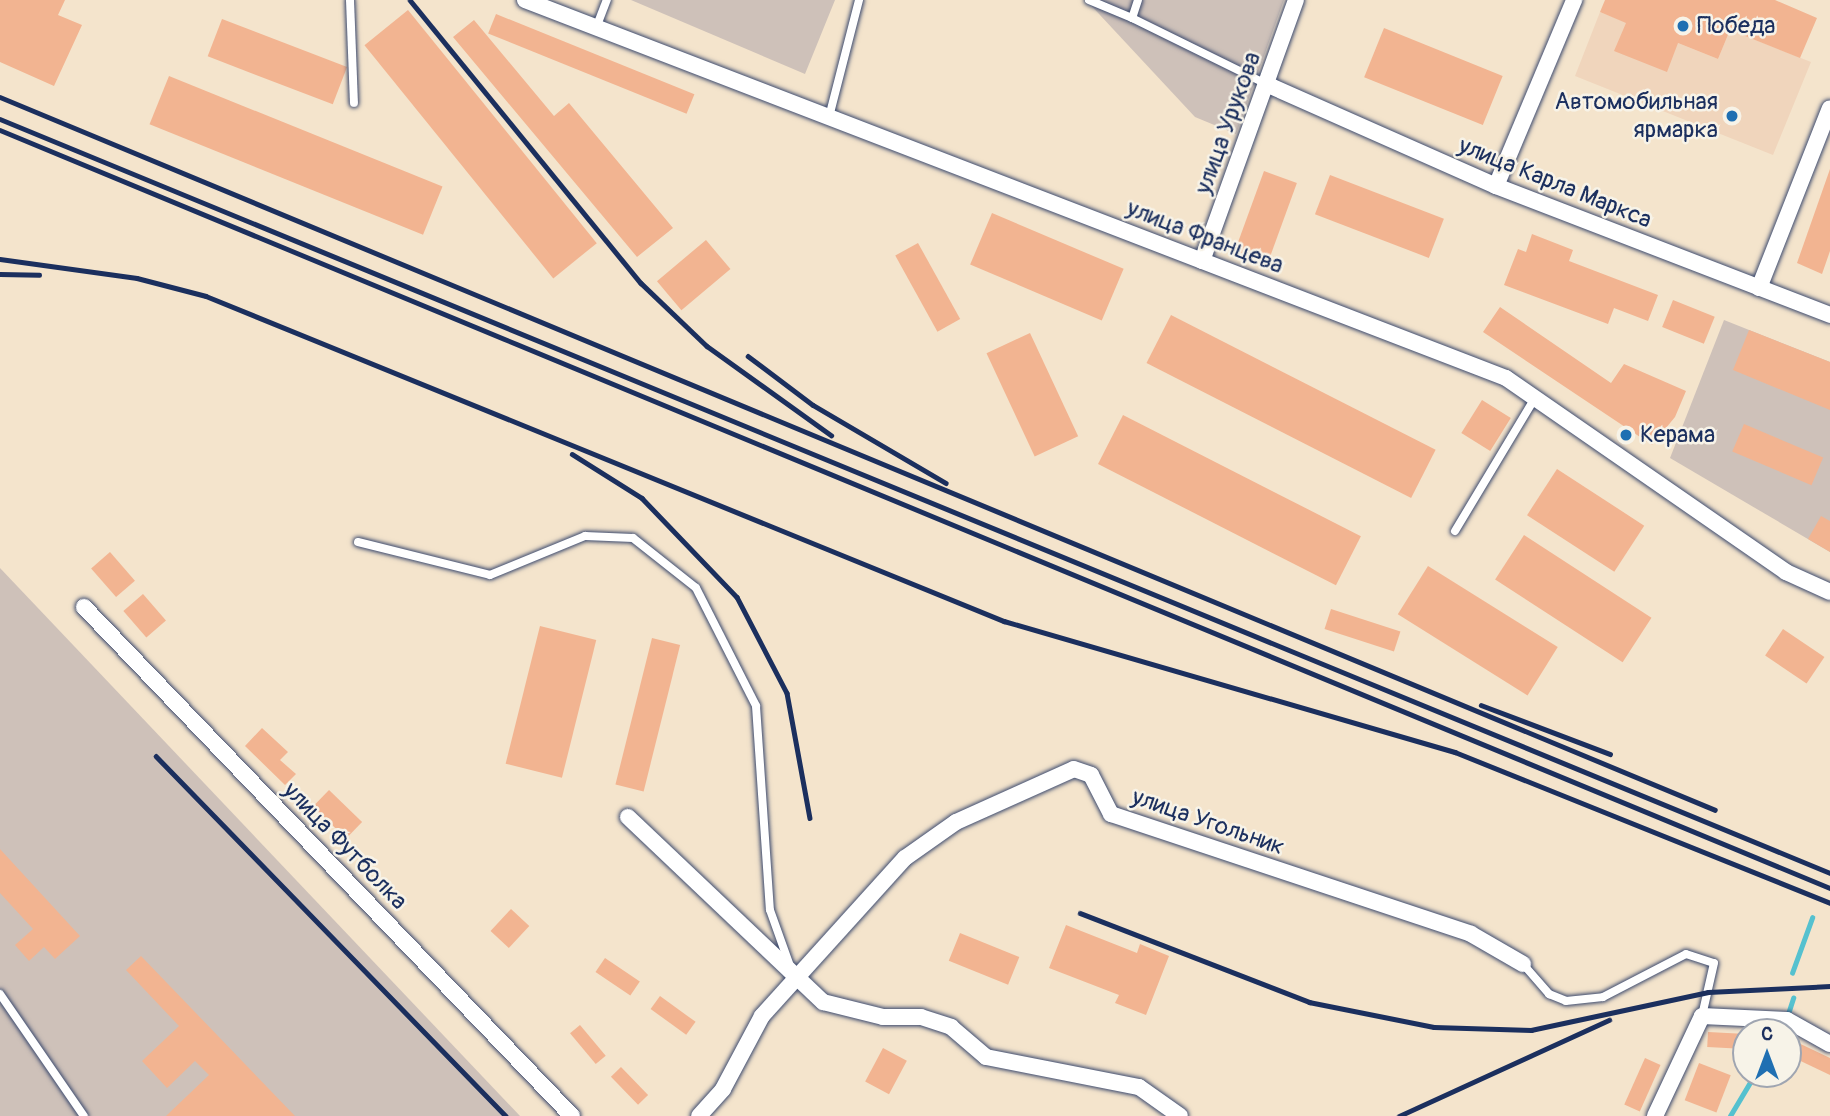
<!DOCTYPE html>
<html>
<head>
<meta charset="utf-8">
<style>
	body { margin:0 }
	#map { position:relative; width:1830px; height:1116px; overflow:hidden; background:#f4e4cc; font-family:Pangolin,sans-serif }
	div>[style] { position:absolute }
	.built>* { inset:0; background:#f0d5bc }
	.industrial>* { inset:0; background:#cec1b9 }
	.stream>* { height:4.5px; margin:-2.25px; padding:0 2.25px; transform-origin:2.25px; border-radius:2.25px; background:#55c1cf }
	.building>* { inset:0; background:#f2b491; transform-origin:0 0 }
	.roads { filter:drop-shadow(0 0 2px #3c4a6e) drop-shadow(0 0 2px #3c4a6e) }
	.lane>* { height:8px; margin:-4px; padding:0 4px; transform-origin:4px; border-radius:4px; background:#fff }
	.street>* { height:16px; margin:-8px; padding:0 8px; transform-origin:8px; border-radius:8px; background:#fff }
	.rail>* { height:4.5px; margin:-2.25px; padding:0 2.25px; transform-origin:2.25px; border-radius:2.25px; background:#1b2f5e }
	.dots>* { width:19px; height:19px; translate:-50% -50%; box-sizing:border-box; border:4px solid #f7f3e8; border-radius:50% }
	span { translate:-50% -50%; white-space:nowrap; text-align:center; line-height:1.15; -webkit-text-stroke:5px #f7f3e8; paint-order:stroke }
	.poi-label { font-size:24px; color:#1b2f5e }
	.left { translate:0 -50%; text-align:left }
	.right { translate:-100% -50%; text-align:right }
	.street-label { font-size:24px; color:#1b2f5e }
	.north { position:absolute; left:1732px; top:1018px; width:70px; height:70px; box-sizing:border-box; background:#f7f3e8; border:2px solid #9fa5b1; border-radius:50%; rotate:0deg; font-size:19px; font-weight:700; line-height:28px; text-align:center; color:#1b2f5e }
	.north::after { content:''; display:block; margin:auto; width:24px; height:32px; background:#1f6fb2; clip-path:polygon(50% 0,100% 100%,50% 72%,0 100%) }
</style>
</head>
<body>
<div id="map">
	<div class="built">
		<i style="clip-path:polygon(1600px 12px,1718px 59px,1730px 30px,1811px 62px,1773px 155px,1575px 76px)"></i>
	</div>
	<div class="industrial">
		<i style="clip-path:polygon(631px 0,835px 0,805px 74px)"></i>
		<i style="clip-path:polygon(1086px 0,1284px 0,1236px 134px,1195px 117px)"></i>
		<i style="clip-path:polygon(1724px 320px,1830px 362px,1830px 552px,1670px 458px)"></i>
		<i style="clip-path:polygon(0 568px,520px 1116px,0 1116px)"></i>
	</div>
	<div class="stream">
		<i style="left:1792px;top:973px;width:59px;rotate:-70deg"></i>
		<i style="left:1787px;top:1017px;width:20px;rotate:-72deg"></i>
		<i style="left:1730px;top:1116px;width:49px;rotate:-59.2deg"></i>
	</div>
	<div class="building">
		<i style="clip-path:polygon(0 0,65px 0,58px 15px,82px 25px,54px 86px,0 62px)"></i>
		<i style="clip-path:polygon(1605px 0,1775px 0,1817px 18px,1800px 58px,1730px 30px,1718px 59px,1678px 43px,1667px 72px,1614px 51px,1626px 23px,1600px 12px)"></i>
		<i style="left:408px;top:10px;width:300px;height:56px;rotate:51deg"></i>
		<i style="left:496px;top:14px;width:214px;height:21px;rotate:22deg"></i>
		<i style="left:222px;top:19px;width:134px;height:40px;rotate:21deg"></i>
		<i style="clip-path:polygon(474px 20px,554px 116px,569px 103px,673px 228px,637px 257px,453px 37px)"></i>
		<i style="left:1384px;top:28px;width:128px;height:53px;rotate:22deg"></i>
		<i style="left:169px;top:76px;width:295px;height:52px;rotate:22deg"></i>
		<i style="clip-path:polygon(1830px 169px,1830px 251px,1822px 274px,1797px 263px)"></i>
		<i style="left:1264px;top:171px;width:35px;height:85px;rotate:20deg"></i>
		<i style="left:1330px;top:175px;width:122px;height:42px;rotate:21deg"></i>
		<i style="left:992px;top:213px;width:143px;height:56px;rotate:23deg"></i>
		<i style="clip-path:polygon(1532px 234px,1573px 250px,1569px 261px,1658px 295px,1648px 321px,1614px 308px,1608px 324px,1504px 285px,1518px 249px,1526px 252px)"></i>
		<i style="left:706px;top:240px;width:38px;height:64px;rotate:50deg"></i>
		<i style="left:918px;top:243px;width:87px;height:26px;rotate:61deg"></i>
		<i style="left:1673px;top:300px;width:45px;height:29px;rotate:22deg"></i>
		<i style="clip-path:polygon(1500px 307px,1611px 383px,1624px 364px,1686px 391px,1675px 417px,1652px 445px,1483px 332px)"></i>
		<i style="left:1171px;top:315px;width:297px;height:54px;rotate:27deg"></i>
		<i style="clip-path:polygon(1749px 330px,1830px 362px,1830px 410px,1733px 370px)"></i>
		<i style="left:1030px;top:333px;width:114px;height:48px;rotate:65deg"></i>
		<i style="left:1482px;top:400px;width:34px;height:39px;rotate:32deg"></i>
		<i style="left:1123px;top:415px;width:267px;height:55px;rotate:27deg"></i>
		<i style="left:1744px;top:424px;width:86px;height:30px;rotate:23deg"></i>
		<i style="left:1557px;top:469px;width:104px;height:55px;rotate:33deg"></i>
		<i style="clip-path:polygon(1821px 516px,1830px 521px,1830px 552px,1808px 539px)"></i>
		<i style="left:1524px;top:535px;width:152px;height:53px;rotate:33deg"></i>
		<i style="left:110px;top:552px;width:38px;height:25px;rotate:49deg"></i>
		<i style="left:1428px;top:566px;width:153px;height:57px;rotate:32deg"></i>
		<i style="left:143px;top:594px;width:35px;height:26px;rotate:49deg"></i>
		<i style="left:1331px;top:609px;width:73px;height:21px;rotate:18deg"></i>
		<i style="left:540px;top:626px;width:58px;height:142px;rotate:14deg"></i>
		<i style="left:1783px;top:629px;width:50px;height:32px;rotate:34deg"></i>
		<i style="left:652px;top:638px;width:29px;height:151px;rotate:14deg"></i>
		<i style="clip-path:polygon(262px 728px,288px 752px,280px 760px,296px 774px,285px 785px,245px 746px)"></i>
		<i style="left:329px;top:790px;width:46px;height:23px;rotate:44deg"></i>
		<i style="clip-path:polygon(0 849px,80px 936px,55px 959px,44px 947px,29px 961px,15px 945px,33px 929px,0 893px)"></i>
		<i style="left:511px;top:909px;width:25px;height:30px;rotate:43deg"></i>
		<i style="clip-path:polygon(1066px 925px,1137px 953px,1140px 944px,1169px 956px,1146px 1015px,1115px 1003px,1119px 995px,1049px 968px)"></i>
		<i style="left:960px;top:933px;width:64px;height:30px;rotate:22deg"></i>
		<i style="clip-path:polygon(141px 956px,295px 1116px,166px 1116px,209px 1075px,195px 1061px,167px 1088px,142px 1061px,179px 1026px,126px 970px)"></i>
		<i style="left:605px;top:958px;width:42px;height:17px;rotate:34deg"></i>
		<i style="left:660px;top:996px;width:44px;height:16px;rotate:36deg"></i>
		<i style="left:580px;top:1025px;width:40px;height:13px;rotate:50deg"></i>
		<i style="left:1708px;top:1032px;width:38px;height:15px;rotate:3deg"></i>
		<i style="clip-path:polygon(1788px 1038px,1830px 1058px,1830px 1075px,1788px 1055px)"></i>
		<i style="left:883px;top:1048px;width:27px;height:38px;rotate:28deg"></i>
		<i style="left:1645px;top:1058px;width:17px;height:51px;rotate:24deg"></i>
		<i style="left:1699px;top:1063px;width:34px;height:40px;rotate:21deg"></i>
		<i style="left:621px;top:1067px;width:39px;height:14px;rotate:46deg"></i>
	</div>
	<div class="roads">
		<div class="lane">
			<i style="left:350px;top:0;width:103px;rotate:87.8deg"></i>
			<i style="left:1089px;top:0;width:47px;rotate:22.7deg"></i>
			<i style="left:1138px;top:0;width:19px;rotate:108deg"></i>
			<i style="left:1132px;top:18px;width:149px;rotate:26.2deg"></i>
			<i style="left:596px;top:28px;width:30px;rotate:-69deg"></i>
			<i style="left:829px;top:117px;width:121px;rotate:-75.6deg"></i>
			<i style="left:1455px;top:531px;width:155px;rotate:-59deg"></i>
			<i style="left:358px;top:542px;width:136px;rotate:14deg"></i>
			<i style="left:490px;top:575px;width:103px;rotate:-22.3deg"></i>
			<i style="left:585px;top:536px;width:48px;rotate:2.4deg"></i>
			<i style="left:633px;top:538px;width:80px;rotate:38.4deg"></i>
			<i style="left:696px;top:588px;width:132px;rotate:63deg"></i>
			<i style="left:756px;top:706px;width:204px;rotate:86.1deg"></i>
			<i style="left:770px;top:910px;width:59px;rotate:70.3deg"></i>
			<i style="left:1523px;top:964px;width:40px;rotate:49deg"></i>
			<i style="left:1549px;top:994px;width:18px;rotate:22deg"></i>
			<i style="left:1566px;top:1001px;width:37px;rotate:-6deg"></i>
			<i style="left:1603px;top:997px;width:93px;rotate:-27.4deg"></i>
			<i style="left:1686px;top:954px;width:29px;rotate:18deg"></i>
			<i style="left:1714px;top:963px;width:54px;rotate:102.8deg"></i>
			<i style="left:0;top:994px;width:148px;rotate:55.5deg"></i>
		</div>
		<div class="street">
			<i style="left:525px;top:0;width:1051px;rotate:21.07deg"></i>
			<i style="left:1506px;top:378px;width:341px;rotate:34.7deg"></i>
			<i style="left:1786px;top:572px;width:48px;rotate:24.4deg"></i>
			<i style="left:1266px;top:84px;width:252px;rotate:23.9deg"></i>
			<i style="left:1496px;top:186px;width:358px;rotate:21.1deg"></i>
			<i style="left:1496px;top:186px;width:202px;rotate:-67.2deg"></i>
			<i style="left:1202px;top:261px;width:277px;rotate:-70.2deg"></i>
			<i style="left:1759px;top:288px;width:193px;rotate:-68.5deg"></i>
			<i style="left:84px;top:607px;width:705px;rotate:46.21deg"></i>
			<i style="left:628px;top:817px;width:269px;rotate:43.5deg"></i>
			<i style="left:823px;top:1002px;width:62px;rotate:14deg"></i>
			<i style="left:883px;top:1017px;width:38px"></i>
			<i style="left:921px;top:1017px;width:32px;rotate:18deg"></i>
			<i style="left:951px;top:1027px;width:46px;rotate:40.6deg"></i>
			<i style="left:986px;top:1057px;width:156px;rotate:11.1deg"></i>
			<i style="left:1139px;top:1087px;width:50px;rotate:35.3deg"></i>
			<i style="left:699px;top:1116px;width:36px;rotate:-48deg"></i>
			<i style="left:723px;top:1089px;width:83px;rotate:-61.9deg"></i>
			<i style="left:762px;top:1016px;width:213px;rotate:-47.9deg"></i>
			<i style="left:905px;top:858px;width:62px;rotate:-35.2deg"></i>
			<i style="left:956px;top:822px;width:129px;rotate:-24.2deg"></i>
			<i style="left:1074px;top:769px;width:18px;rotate:19deg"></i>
			<i style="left:1091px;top:775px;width:44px;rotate:62.9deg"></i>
			<i style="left:1111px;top:814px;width:379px;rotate:18.4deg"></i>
			<i style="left:1471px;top:934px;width:60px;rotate:30deg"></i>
			<i style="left:1655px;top:1116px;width:110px;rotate:-64.8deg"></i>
			<i style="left:1702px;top:1016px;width:85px;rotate:2.7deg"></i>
			<i style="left:1787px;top:1020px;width:49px;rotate:29.2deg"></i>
		</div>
	</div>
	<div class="rail">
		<i style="left:410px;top:0;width:365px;rotate:50.8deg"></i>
		<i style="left:641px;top:283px;width:91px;rotate:43.7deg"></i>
		<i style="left:707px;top:346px;width:153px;rotate:35.7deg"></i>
		<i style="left:0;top:97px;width:1857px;rotate:22.57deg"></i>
		<i style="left:0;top:119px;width:1979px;rotate:22.39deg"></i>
		<i style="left:0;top:130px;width:1981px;rotate:22.5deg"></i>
		<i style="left:0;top:259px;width:138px;rotate:7.9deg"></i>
		<i style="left:137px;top:278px;width:71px;rotate:14.6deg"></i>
		<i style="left:206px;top:296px;width:862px;rotate:22.16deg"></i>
		<i style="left:1004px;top:621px;width:470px;rotate:16.2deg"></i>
		<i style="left:1455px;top:752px;width:404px;rotate:21.9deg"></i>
		<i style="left:0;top:274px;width:39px;rotate:1deg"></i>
		<i style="left:748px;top:356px;width:81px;rotate:37deg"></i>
		<i style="left:813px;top:405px;width:154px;rotate:30.4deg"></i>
		<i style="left:572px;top:454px;width:83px;rotate:32.2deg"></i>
		<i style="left:642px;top:498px;width:137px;rotate:46.2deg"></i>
		<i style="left:737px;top:597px;width:108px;rotate:62.5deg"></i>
		<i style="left:787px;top:693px;width:127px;rotate:79.6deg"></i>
		<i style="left:1481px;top:705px;width:138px;rotate:20.8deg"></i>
		<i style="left:156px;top:756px;width:502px;rotate:45.81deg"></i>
		<i style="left:1080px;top:913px;width:246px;rotate:21.2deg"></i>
		<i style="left:1309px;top:1002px;width:127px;rotate:11.3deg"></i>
		<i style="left:1434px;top:1027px;width:97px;rotate:1.8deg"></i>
		<i style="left:1531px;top:1030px;width:181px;rotate:-12.1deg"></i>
		<i style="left:1708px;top:992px;width:122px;rotate:-2.8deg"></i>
		<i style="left:1399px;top:1116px;width:231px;rotate:-24.6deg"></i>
	</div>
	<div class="dots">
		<i style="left:1683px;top:26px;background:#1f6fb2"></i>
		<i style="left:1732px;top:116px;background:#1f6fb2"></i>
		<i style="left:1626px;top:435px;background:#1f6fb2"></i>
	</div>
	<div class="poi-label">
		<span class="left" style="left:1697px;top:26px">Победа</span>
		<span class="right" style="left:1718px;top:116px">Автомобильная<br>ярмарка</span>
		<span class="left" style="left:1640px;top:435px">Керама</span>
	</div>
	<div class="street-label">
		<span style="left:1228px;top:123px;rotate:-70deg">улица Урукова</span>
		<span style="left:1555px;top:183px;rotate:22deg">улица Карла Маркса</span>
		<span style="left:1205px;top:237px;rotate:21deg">улица Францева</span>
		<span style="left:1208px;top:822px;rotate:19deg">улица Угольник</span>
		<span style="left:345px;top:846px;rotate:46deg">улица Футболка</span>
	</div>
	<div class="north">С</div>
</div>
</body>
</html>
